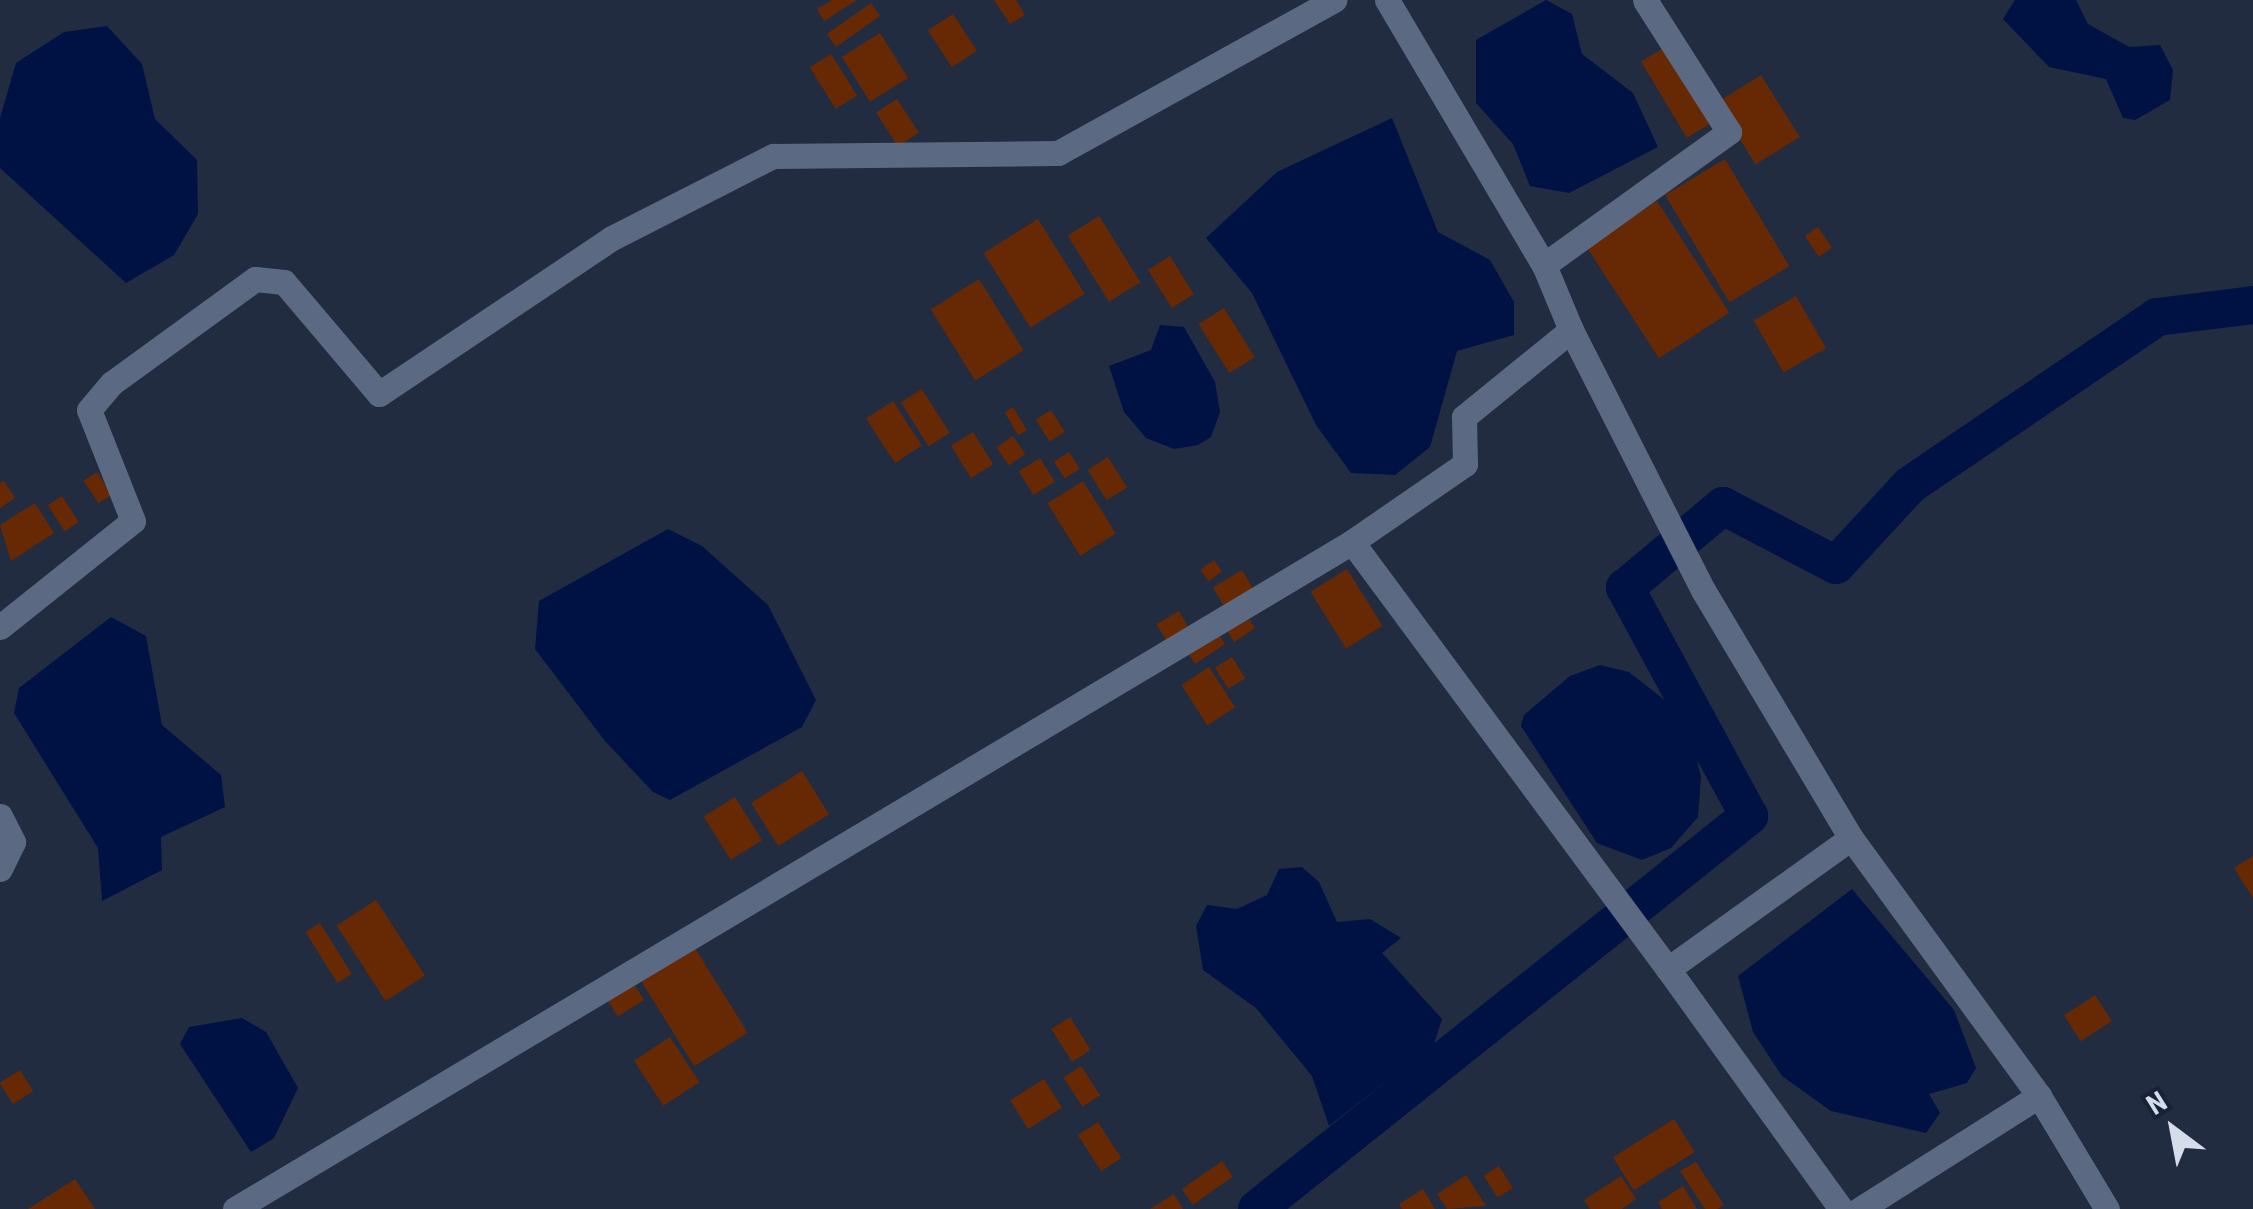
<!DOCTYPE html>
<html>
<head>
<meta charset="utf-8">
<style>
	body { margin:0 }
	#map { position:relative; width:2253px; height:1209px; overflow:hidden; background:#212c41; font-family:"Roboto Condensed",sans-serif }
	div>[style] { position:absolute }
	.water>* { inset:0; background:#001244 }
	.canal>* { height:38px; margin:-19px; padding:0 19px; transform-origin:19px; border-radius:19px; background:#001244 }
	.building>* { inset:0; background:#662903; transform-origin:0 0 }
	.minor>* { height:25px; margin:-12.5px; padding:0 12.5px; transform-origin:12.5px; border-radius:12.5px; background:#5b6983 }
	span { translate:-50% -50%; white-space:nowrap; text-align:center; line-height:1.15; -webkit-text-stroke:8px #172236; paint-order:stroke }
	.north { position:absolute; left:2123px; top:1079px; width:100px; height:100px; -webkit-text-stroke:8px #172236; paint-order:stroke; rotate:328deg; font-size:28px; font-weight:700; line-height:40px; text-align:center; color:#d5ddeb }
	.north::after { content:''; display:block; margin:auto; width:35px; height:45px; background:#d5ddeb; clip-path:polygon(50% 0,100% 100%,50% 72%,0 100%) }
</style>
</head>
<body>
<div id="map">
	<div class="water">
		<i style="clip-path:polygon(1546px 0,1572px 14px,1582px 54px,1633px 93px,1658px 147px,1569px 193px,1530px 186px,1513px 144px,1476px 103px,1476px 40px)"></i>
		<i style="clip-path:polygon(2015px 0,2076px 0,2088px 24px,2129px 47px,2160px 45px,2173px 70px,2170px 100px,2135px 120px,2123px 118px,2106px 79px,2049px 67px,2003px 19px)"></i>
		<i style="clip-path:polygon(107px 26px,142px 64px,155px 119px,197px 160px,198px 214px,174px 255px,126px 283px,0 168px,0 118px,16px 63px,64px 32px)"></i>
		<i style="clip-path:polygon(1392px 118px,1438px 232px,1490px 260px,1514px 302px,1514px 335px,1457px 351px,1430px 447px,1395px 475px,1351px 473px,1316px 425px,1252px 293px,1206px 238px,1277px 172px)"></i>
		<i style="clip-path:polygon(1160px 325px,1184px 327px,1215px 382px,1220px 412px,1211px 437px,1198px 445px,1174px 449px,1146px 438px,1124px 412px,1109px 366px,1151px 350px)"></i>
		<i style="clip-path:polygon(668px 529px,702px 546px,768px 605px,816px 700px,802px 727px,670px 800px,653px 792px,605px 741px,535px 649px,539px 601px)"></i>
		<i style="clip-path:polygon(111px 617px,146px 636px,162px 725px,221px 775px,225px 807px,161px 837px,162px 870px,102px 901px,98px 848px,14px 713px,19px 688px)"></i>
		<i style="clip-path:polygon(1600px 665px,1629px 672px,1671px 705px,1692px 739px,1701px 777px,1698px 817px,1671px 848px,1642px 860px,1597px 843px,1521px 726px,1524px 715px,1570px 676px)"></i>
		<i style="clip-path:polygon(1302px 867px,1319px 882px,1337px 922px,1370px 919px,1401px 938px,1382px 953px,1442px 1019px,1434px 1044px,1329px 1126px,1312px 1076px,1256px 1008px,1203px 970px,1196px 926px,1207px 905px,1237px 909px,1267px 895px,1279px 869px)"></i>
		<i style="clip-path:polygon(1852px 889px,1954px 1010px,1976px 1068px,1967px 1083px,1929px 1094px,1940px 1113px,1926px 1133px,1831px 1111px,1782px 1076px,1753px 1032px,1738px 976px)"></i>
		<i style="clip-path:polygon(242px 1018px,266px 1032px,298px 1088px,274px 1138px,251px 1152px,180px 1044px,189px 1027px)"></i>
	</div>
	<div class="canal">
		<i style="left:1257px;top:1209px;width:630px;rotate:-38.62deg"></i>
		<i style="left:1749px;top:816px;width:260px;rotate:-118.5deg"></i>
		<i style="left:1625px;top:588px;width:128px;rotate:-39.9deg"></i>
		<i style="left:1723px;top:506px;width:127px;rotate:27.6deg"></i>
		<i style="left:1836px;top:565px;width:109px;rotate:-47.2deg"></i>
		<i style="left:1910px;top:485px;width:299px;rotate:-34.2deg"></i>
		<i style="left:2157px;top:317px;width:97px;rotate:-7.1deg"></i>
	</div>
	<div class="building">
		<i style="clip-path:polygon(832px 0,857px 0,824px 21px,817px 9px)"></i>
		<i style="clip-path:polygon(994px 0,1016px 0,1025px 15px,1010px 24px)"></i>
		<i style="left:871px;top:3px;width:16px;height:54px;rotate:55deg"></i>
		<i style="left:953px;top:14px;width:44px;height:30px;rotate:57deg"></i>
		<i style="left:880px;top:33px;width:53px;height:45px;rotate:58deg"></i>
		<i style="left:1665px;top:47px;width:89px;height:28px;rotate:59deg"></i>
		<i style="left:831px;top:54px;width:49px;height:25px;rotate:58deg"></i>
		<i style="left:1761px;top:75px;width:73px;height:52px;rotate:58deg"></i>
		<i style="left:897px;top:99px;width:40px;height:25px;rotate:57deg"></i>
		<i style="left:1725px;top:159px;width:125px;height:70px;rotate:59deg"></i>
		<i style="left:1657px;top:201px;width:133px;height:84px;rotate:57deg"></i>
		<i style="left:1099px;top:216px;width:78px;height:37px;rotate:58deg"></i>
		<i style="left:1038px;top:219px;width:88px;height:64px;rotate:58deg"></i>
		<i style="left:1818px;top:227px;width:25px;height:16px;rotate:56deg"></i>
		<i style="left:1170px;top:256px;width:45px;height:26px;rotate:58deg"></i>
		<i style="left:979px;top:279px;width:84px;height:57px;rotate:58deg"></i>
		<i style="left:1796px;top:296px;width:60px;height:49px;rotate:60deg"></i>
		<i style="left:1224px;top:308px;width:58px;height:30px;rotate:58deg"></i>
		<i style="left:922px;top:389px;width:52px;height:25px;rotate:58deg"></i>
		<i style="left:893px;top:401px;width:53px;height:32px;rotate:57deg"></i>
		<i style="left:1013px;top:407px;width:27px;height:10px;rotate:59deg"></i>
		<i style="left:1051px;top:410px;width:26px;height:18px;rotate:58deg"></i>
		<i style="left:973px;top:432px;width:38px;height:26px;rotate:58deg"></i>
		<i style="left:1013px;top:436px;width:22px;height:20px;rotate:56deg"></i>
		<i style="left:1069px;top:452px;width:20px;height:18px;rotate:57deg"></i>
		<i style="left:1108px;top:457px;width:36px;height:24px;rotate:58deg"></i>
		<i style="left:1040px;top:458px;width:28px;height:25px;rotate:58deg"></i>
		<i style="left:97px;top:472px;width:27px;height:16px;rotate:57deg"></i>
		<i style="clip-path:polygon(4px 481px,15px 498px,0 508px,0 483px)"></i>
		<i style="left:1083px;top:481px;width:62px;height:42px;rotate:58deg"></i>
		<i style="left:62px;top:496px;width:31px;height:17px;rotate:57deg"></i>
		<i style="clip-path:polygon(35px 503px,54px 533px,11px 561px,0 525px)"></i>
		<i style="left:1214px;top:560px;width:14px;height:17px;rotate:54deg"></i>
		<i style="left:1347px;top:569px;width:67px;height:43px;rotate:58deg"></i>
		<i style="left:1242px;top:570px;width:23px;height:34px;rotate:59deg"></i>
		<i style="left:1179px;top:611px;width:22px;height:26px;rotate:60deg"></i>
		<i style="left:1245px;top:613px;width:18px;height:25px;rotate:56deg"></i>
		<i style="left:1215px;top:629px;width:18px;height:36px;rotate:56deg"></i>
		<i style="left:1232px;top:657px;width:25px;height:20px;rotate:58deg"></i>
		<i style="left:1209px;top:667px;width:48px;height:33px;rotate:57deg"></i>
		<i style="left:802px;top:771px;width:51px;height:60px;rotate:58deg"></i>
		<i style="left:735px;top:797px;width:51px;height:37px;rotate:58deg"></i>
		<i style="clip-path:polygon(2253px 856px,2253px 898px,2234px 868px)"></i>
		<i style="left:376px;top:900px;width:90px;height:47px;rotate:57deg"></i>
		<i style="left:320px;top:923px;width:60px;height:17px;rotate:58deg"></i>
		<i style="left:691px;top:942px;width:107px;height:63px;rotate:58deg"></i>
		<i style="left:634px;top:984px;width:19px;height:31px;rotate:58deg"></i>
		<i style="left:2095px;top:995px;width:31px;height:37px;rotate:57deg"></i>
		<i style="left:1070px;top:1017px;width:39px;height:22px;rotate:58deg"></i>
		<i style="left:670px;top:1037px;width:54px;height:43px;rotate:57deg"></i>
		<i style="left:1081px;top:1066px;width:35px;height:21px;rotate:57deg"></i>
		<i style="left:20px;top:1070px;width:25px;height:24px;rotate:58deg"></i>
		<i style="left:1044px;top:1079px;width:34px;height:40px;rotate:58deg"></i>
		<i style="left:1674px;top:1119px;width:39px;height:72px;rotate:58deg"></i>
		<i style="left:1098px;top:1122px;width:43px;height:24px;rotate:57deg"></i>
		<i style="left:1222px;top:1161px;width:19px;height:49px;rotate:55deg"></i>
		<i style="clip-path:polygon(1696px 1162px,1724px 1205px,1717px 1209px,1705px 1209px,1680px 1171px)"></i>
		<i style="left:1499px;top:1166px;width:26px;height:18px;rotate:58deg"></i>
		<i style="clip-path:polygon(1466px 1175px,1486px 1206px,1447px 1209px,1437px 1194px)"></i>
		<i style="clip-path:polygon(1621px 1176px,1636px 1199px,1622px 1209px,1590px 1209px,1584px 1200px)"></i>
		<i style="clip-path:polygon(75px 1179px,95px 1209px,28px 1209px)"></i>
		<i style="clip-path:polygon(1683px 1186px,1697px 1209px,1662px 1209px,1658px 1202px)"></i>
		<i style="clip-path:polygon(1423px 1189px,1435px 1209px,1402px 1209px,1399px 1204px)"></i>
		<i style="clip-path:polygon(1174px 1194px,1183px 1209px,1150px 1209px)"></i>
	</div>
	<div class="minor">
		<i style="left:1387px;top:0;width:308px;rotate:59.4deg"></i>
		<i style="left:1544px;top:265px;width:70px;rotate:67.4deg"></i>
		<i style="left:1571px;top:330px;width:138px;rotate:140.9deg"></i>
		<i style="left:1464px;top:417px;width:47px;rotate:88.8deg"></i>
		<i style="left:1465px;top:464px;width:137px;rotate:145.4deg"></i>
		<i style="left:1352px;top:542px;width:531px;rotate:53.5deg"></i>
		<i style="left:1544px;top:265px;width:228px;rotate:-35.7deg"></i>
		<i style="left:1729px;top:132px;width:156px;rotate:-122.5deg"></i>
		<i style="left:1571px;top:330px;width:292px;rotate:63.1deg"></i>
		<i style="left:1703px;top:590px;width:289px;rotate:59.2deg"></i>
		<i style="left:1851px;top:838px;width:225px;rotate:144.4deg"></i>
		<i style="left:1668px;top:969px;width:296px;rotate:54.2deg"></i>
		<i style="left:0;top:627px;width:170px;rotate:-38.6deg"></i>
		<i style="left:133px;top:521px;width:119px;rotate:-111.6deg"></i>
		<i style="left:89px;top:410px;width:35px;rotate:-50deg"></i>
		<i style="left:112px;top:383px;width:177px;rotate:-36deg"></i>
		<i style="left:255px;top:279px;width:29px;rotate:6deg"></i>
		<i style="left:284px;top:282px;width:147px;rotate:49.7deg"></i>
		<i style="left:379px;top:394px;width:280px;rotate:-33.8deg"></i>
		<i style="left:612px;top:238px;width:181px;rotate:-27deg"></i>
		<i style="left:773px;top:156px;width:285px;rotate:-0.6deg"></i>
		<i style="left:1058px;top:153px;width:316px;rotate:-29deg"></i>
		<i style="left:0;top:816px;width:29px;rotate:63deg"></i>
		<i style="left:13px;top:842px;width:30px;rotate:116deg"></i>
		<i style="left:1851px;top:838px;width:319px;rotate:53.9deg"></i>
		<i style="left:2039px;top:1096px;width:132px;rotate:59deg"></i>
		<i style="left:235px;top:1209px;width:1301px;rotate:-30.84deg"></i>
		<i style="left:1860px;top:1209px;width:212px;rotate:-32.3deg"></i>
	</div>
	<div class="north">N</div>
</div>
</body>
</html>
